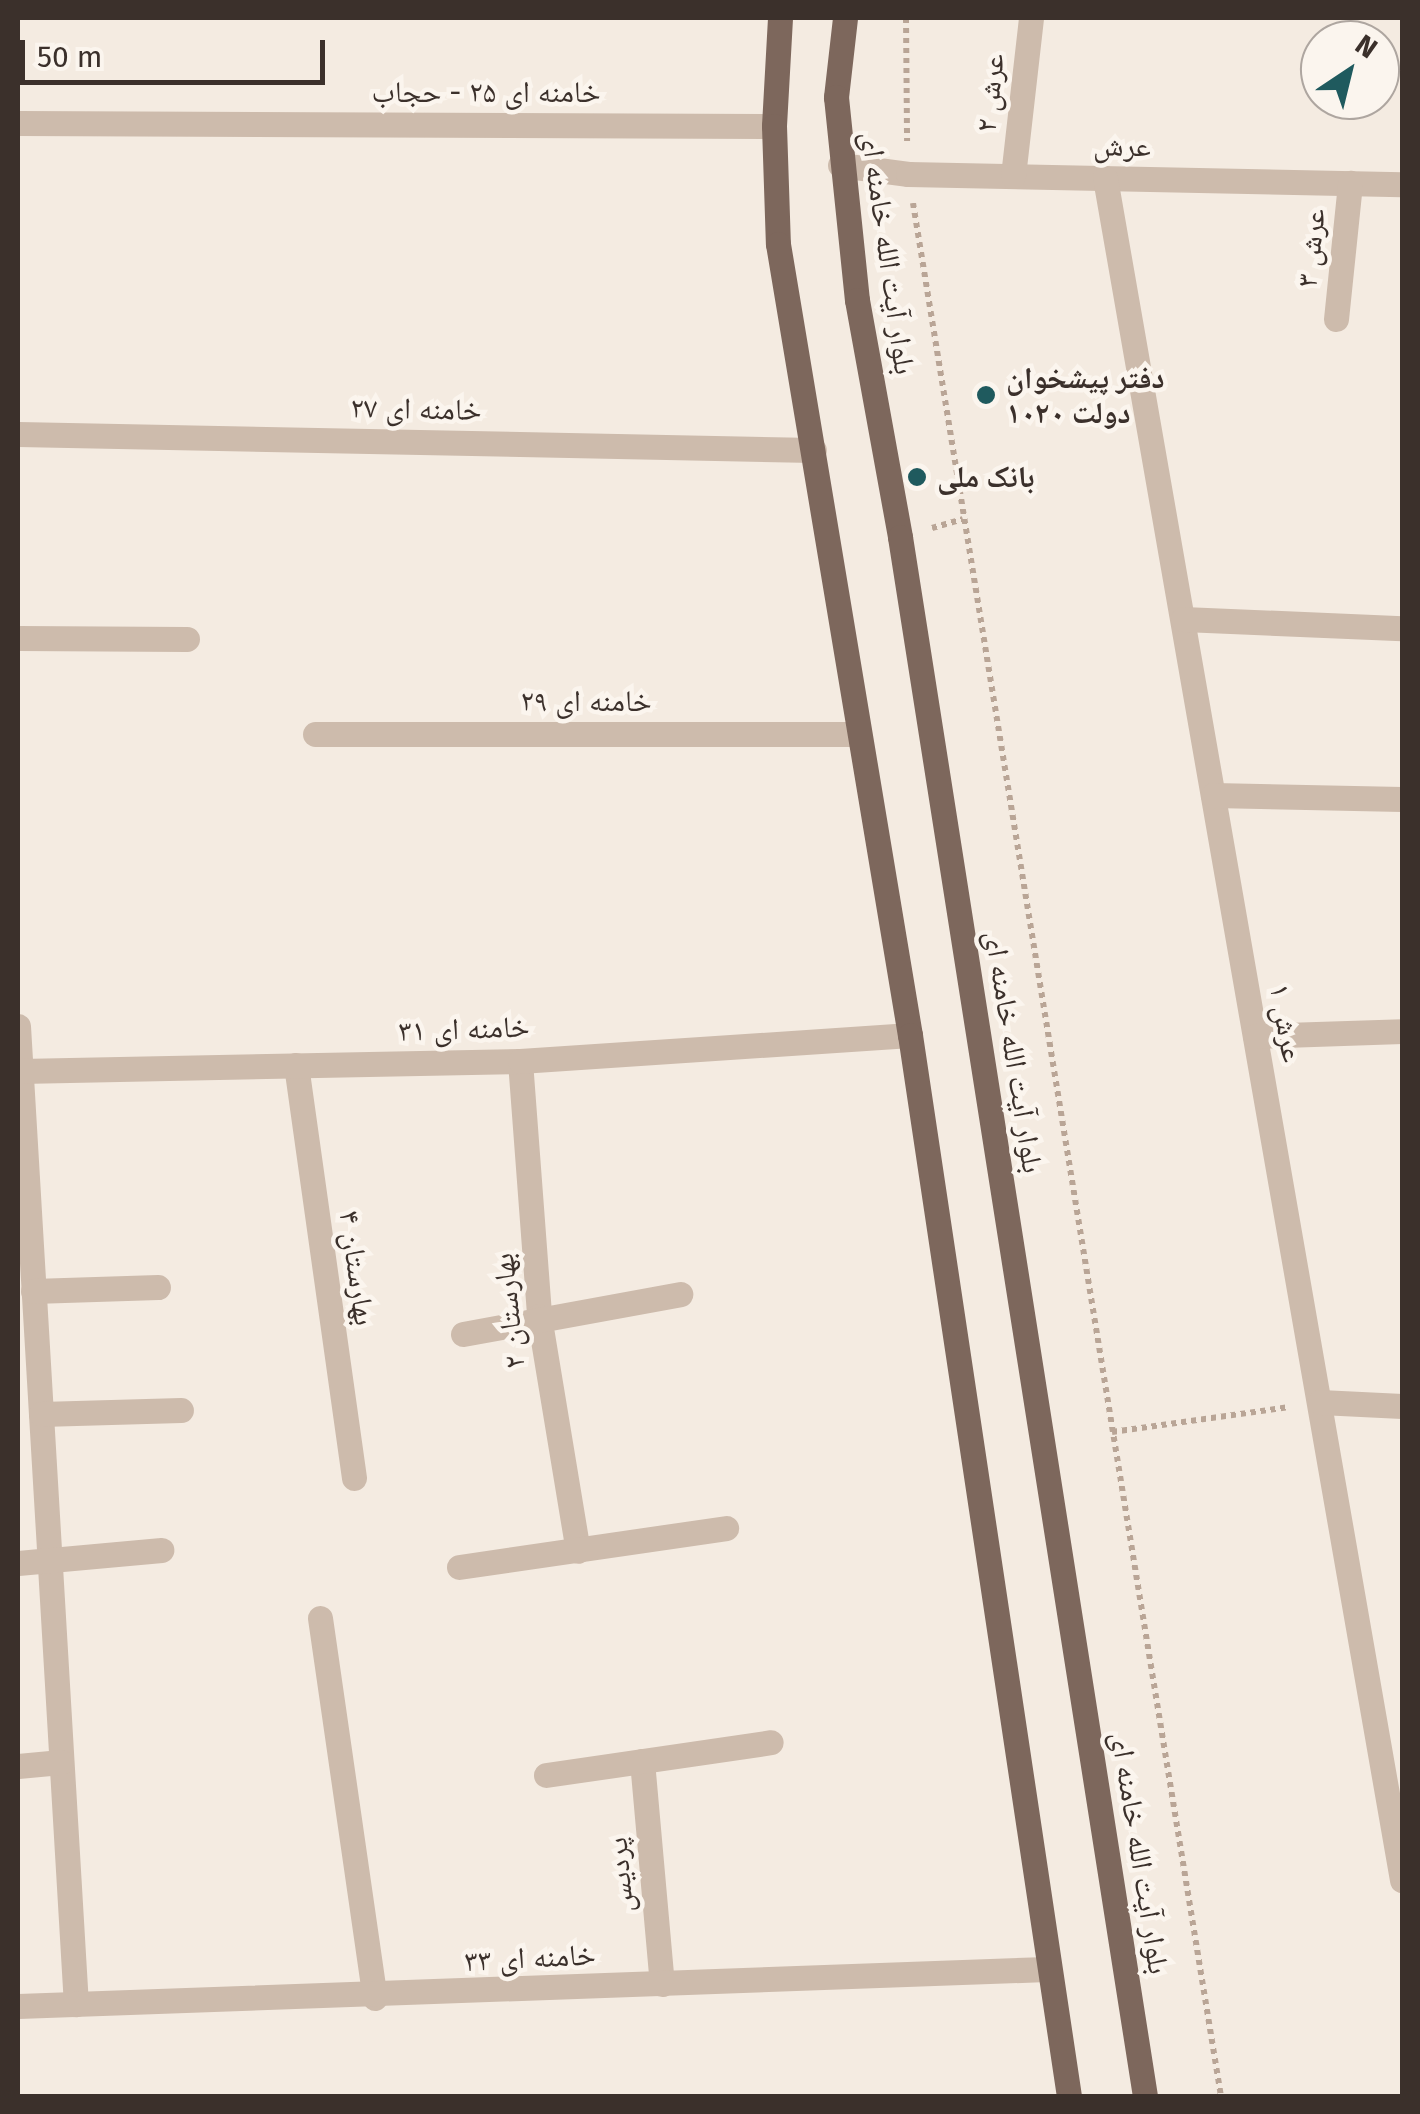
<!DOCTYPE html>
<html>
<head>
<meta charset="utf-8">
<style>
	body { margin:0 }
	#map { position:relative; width:1420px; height:2114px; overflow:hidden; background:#f4ebe1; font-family:"Fira Sans","Noto Naskh Arabic",sans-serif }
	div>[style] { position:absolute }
	.path>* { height:6px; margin-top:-3px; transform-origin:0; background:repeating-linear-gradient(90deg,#b9a596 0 5px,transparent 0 10px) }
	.minor>* { height:25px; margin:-12.5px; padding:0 12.5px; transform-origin:12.5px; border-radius:12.5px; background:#cdbbac }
	.major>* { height:25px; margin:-12.5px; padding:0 12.5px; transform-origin:12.5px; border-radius:12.5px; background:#7d675c }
	.dots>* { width:28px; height:28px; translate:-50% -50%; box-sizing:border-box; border:5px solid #fbf5ee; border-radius:50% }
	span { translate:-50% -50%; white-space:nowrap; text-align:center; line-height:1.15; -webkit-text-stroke:9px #fbf5ee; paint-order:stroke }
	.street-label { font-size:30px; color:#3b302b }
	.poi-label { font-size:30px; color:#3b302b; font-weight:700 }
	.left { translate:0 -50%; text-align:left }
	.frame { position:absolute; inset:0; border:20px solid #3b302b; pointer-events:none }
	.north { position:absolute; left:1300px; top:20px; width:100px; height:100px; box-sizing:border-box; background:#fbf5ee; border:2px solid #aea6a0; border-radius:50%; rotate:35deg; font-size:28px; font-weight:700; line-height:40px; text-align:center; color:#3b302b }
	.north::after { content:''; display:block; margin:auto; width:35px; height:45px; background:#1f5a5e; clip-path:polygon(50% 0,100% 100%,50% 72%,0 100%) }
	.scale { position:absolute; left:20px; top:40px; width:305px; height:45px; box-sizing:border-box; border:5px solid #3b302b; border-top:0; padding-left:12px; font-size:30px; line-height:35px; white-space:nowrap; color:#3b302b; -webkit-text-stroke:8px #fbf5ee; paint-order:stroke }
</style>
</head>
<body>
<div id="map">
	<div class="path">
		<i style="left:906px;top:18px;width:123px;rotate:89.5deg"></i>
		<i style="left:913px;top:203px;width:1918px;rotate:80.76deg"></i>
		<i style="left:932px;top:528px;width:32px;rotate:-16deg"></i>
		<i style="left:1112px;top:1432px;width:179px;rotate:-8deg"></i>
	</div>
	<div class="minor">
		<i style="left:18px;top:123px;width:756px;rotate:0.23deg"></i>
		<i style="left:840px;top:165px;width:69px;rotate:7.5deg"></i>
		<i style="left:908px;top:174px;width:494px;rotate:1.2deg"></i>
		<i style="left:1013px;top:176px;width:159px;rotate:-83.5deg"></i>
		<i style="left:1105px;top:178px;width:1728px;rotate:80.1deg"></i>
		<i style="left:1336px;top:319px;width:137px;rotate:-84.1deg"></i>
		<i style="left:18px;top:434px;width:796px;rotate:1.15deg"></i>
		<i style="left:1183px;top:619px;width:219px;rotate:2.4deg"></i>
		<i style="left:18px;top:638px;width:169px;rotate:0.3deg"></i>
		<i style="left:315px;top:734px;width:542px"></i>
		<i style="left:1213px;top:795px;width:189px;rotate:1.2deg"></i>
		<i style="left:18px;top:1026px;width:980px;rotate:86.61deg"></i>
		<i style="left:1255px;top:1036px;width:147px;rotate:-1.9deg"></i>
		<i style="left:520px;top:1061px;width:256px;rotate:85.7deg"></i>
		<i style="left:539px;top:1316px;width:238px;rotate:80.6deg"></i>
		<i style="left:296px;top:1065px;width:417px;rotate:82deg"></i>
		<i style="left:20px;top:1071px;width:500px;rotate:-1.15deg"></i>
		<i style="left:520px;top:1061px;width:391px;rotate:-3.8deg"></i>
		<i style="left:33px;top:1291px;width:125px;rotate:-1.8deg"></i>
		<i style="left:463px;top:1334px;width:221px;rotate:-10.4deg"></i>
		<i style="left:1320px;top:1402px;width:82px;rotate:2.8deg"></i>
		<i style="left:41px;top:1414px;width:140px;rotate:-1.6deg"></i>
		<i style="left:18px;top:1563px;width:144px;rotate:-5.2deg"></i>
		<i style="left:459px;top:1567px;width:270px;rotate:-8.3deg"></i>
		<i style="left:320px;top:1618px;width:384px;rotate:81.8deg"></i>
		<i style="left:642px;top:1761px;width:224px;rotate:84.9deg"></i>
		<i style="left:18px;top:1766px;width:43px;rotate:-5.3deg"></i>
		<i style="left:546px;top:1775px;width:227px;rotate:-8.3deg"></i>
		<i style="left:18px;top:2006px;width:1029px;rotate:-2.06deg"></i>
	</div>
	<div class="major">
		<i style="left:780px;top:18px;width:108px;rotate:93.2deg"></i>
		<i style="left:774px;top:126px;width:118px;rotate:88.1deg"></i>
		<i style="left:778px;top:244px;width:802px;rotate:80.53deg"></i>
		<i style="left:910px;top:1035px;width:1073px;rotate:81.48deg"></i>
		<i style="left:845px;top:18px;width:80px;rotate:96.5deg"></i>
		<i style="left:836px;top:97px;width:204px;rotate:84.1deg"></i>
		<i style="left:857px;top:300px;width:241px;rotate:79.7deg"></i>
		<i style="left:900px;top:537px;width:1578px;rotate:81.07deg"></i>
	</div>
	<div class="dots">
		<i style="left:986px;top:395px;background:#1f5a5e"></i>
		<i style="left:917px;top:477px;background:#1f5a5e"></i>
	</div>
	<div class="street-label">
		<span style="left:486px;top:92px">خامنه ای ۲۵ - حجاب</span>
		<span style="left:990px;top:93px;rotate:-84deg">عرش ۲</span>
		<span style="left:1122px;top:146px;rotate:1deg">عرش</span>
		<span style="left:1311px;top:248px;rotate:-84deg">عرش ۳</span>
		<span style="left:888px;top:253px;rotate:82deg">بلوار آیت الله خامنه ای</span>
		<span style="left:416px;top:409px;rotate:1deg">خامنه ای ۲۷</span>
		<span style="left:586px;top:701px">خامنه ای ۲۹</span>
		<span style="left:1286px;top:1023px;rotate:80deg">عرش ۱</span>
		<span style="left:464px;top:1029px;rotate:-2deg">خامنه ای ۳۱</span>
		<span style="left:1014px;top:1052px;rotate:81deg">بلوار آیت الله خامنه ای</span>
		<span style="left:357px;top:1268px;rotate:82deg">بهارستان ۴</span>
		<span style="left:509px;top:1311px;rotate:-96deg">بهارستان ۲</span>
		<span style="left:1140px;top:1853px;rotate:81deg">بلوار آیت الله خامنه ای</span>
		<span style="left:620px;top:1875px;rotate:-95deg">پردیس</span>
		<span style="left:530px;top:1958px;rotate:-3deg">خامنه ای ۳۳</span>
	</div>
	<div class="poi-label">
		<span class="left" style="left:1006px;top:395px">دفتر پیشخوان<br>دولت ۱۰۲۰</span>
		<span class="left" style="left:937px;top:477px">بانک ملی</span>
	</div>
	<div class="frame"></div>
	<div class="north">N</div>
	<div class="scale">50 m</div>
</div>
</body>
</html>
